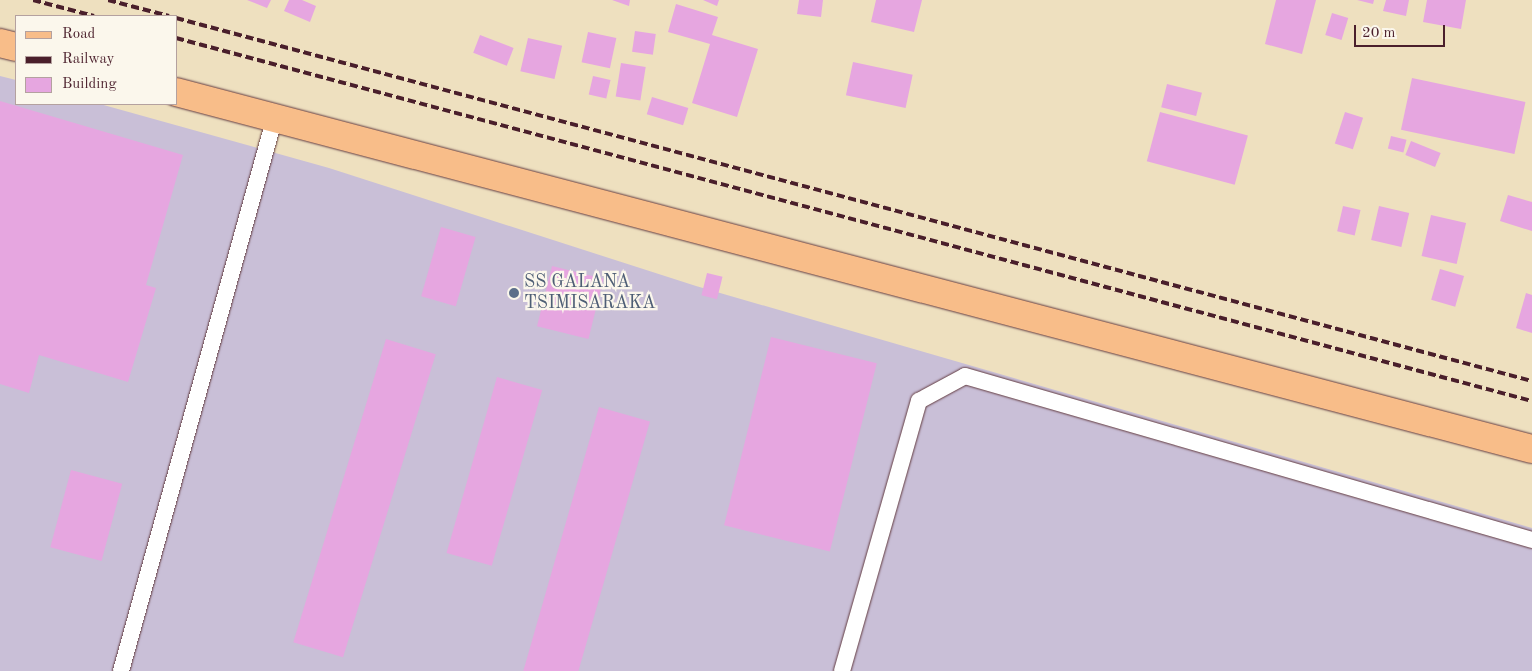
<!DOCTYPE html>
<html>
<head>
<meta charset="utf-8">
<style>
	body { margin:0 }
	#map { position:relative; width:1532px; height:671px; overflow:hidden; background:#eee0bf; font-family:"Old Standard TT",serif }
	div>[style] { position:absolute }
	.industrial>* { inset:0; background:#c9bfd7 }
	.building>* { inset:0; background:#e6a6e0; transform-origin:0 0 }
	.roads { filter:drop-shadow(0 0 1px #633c41) drop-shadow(0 0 1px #633c41) }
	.service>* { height:16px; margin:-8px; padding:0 8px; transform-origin:8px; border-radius:8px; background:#fff }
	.primary>* { height:28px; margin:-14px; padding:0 14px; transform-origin:14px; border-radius:14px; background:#f8bd89 }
	.rail>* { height:4px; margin-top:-2px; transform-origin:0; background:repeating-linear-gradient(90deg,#4a1f2b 0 8px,transparent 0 12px) }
	.dots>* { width:14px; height:14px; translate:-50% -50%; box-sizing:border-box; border:2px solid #fbf7ec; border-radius:50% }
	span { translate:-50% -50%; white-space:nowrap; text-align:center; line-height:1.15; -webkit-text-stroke:4.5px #fbf7ec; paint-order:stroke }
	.service-label { font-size:18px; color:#4e5e75 }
	.left { translate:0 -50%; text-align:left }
	.legend { position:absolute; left:15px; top:15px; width:162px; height:90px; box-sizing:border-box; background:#fbf7ec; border:1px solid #b4a19f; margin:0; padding:6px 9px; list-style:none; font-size:15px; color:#4a1f2b }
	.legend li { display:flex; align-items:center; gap:10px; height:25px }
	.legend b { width:25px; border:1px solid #b4a19f }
	.scale { position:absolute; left:1354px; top:25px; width:91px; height:22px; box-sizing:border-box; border:2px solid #4a1f2b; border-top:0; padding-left:6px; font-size:15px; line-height:18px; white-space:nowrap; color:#4a1f2b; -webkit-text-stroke:4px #fbf7ec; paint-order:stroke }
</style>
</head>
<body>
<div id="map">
	<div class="industrial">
		<i style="clip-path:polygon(0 76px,16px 80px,16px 104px,100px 104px,329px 168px,696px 286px,1532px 528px,1532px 671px,0 671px)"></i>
	</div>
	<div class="building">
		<i style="clip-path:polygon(247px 0,271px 0,267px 8px)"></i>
		<i style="clip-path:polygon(289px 0,302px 0,316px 6px,310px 22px,284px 11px)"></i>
		<i style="clip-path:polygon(612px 0,630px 0,629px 6px)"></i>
		<i style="clip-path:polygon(703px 0,719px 0,717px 6px)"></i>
		<i style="clip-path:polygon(799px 0,823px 0,821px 17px,797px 14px)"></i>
		<i style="clip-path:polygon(876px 0,922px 0,914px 32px,871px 22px)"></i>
		<i style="clip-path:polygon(1276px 0,1316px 0,1302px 54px,1265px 44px)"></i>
		<i style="clip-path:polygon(1357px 0,1374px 0,1373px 4px)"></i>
		<i style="clip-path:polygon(1386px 0,1409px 0,1406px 16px,1383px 11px)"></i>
		<i style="clip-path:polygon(1427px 0,1466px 0,1461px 29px,1423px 22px)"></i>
		<i style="clip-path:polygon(676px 4px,718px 17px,712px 35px,758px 49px,737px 117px,692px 103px,710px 44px,668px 32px)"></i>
		<i style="left:1332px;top:13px;width:17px;height:23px;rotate:17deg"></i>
		<i style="left:635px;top:31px;width:21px;height:21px;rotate:8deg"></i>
		<i style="left:588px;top:32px;width:29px;height:31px;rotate:12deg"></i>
		<i style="left:480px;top:35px;width:36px;height:19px;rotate:21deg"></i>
		<i style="left:528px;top:38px;width:35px;height:34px;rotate:13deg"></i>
		<i style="left:853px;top:62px;width:61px;height:34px;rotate:12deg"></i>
		<i style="left:621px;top:63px;width:25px;height:34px;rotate:9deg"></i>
		<i style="left:593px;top:76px;width:18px;height:19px;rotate:13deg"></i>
		<i style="left:1412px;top:78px;width:116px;height:53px;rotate:12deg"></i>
		<i style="left:1167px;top:84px;width:36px;height:24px;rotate:14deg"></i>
		<i style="left:652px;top:97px;width:38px;height:18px;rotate:17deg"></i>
		<i style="clip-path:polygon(0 101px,183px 155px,146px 285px,156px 288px,128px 382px,39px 355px,29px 393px,0 384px)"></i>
		<i style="left:1160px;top:112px;width:91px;height:51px;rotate:15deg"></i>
		<i style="left:1345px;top:112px;width:19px;height:33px;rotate:18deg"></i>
		<i style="left:1391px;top:136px;width:16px;height:13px;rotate:14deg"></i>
		<i style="left:1411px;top:141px;width:32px;height:15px;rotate:22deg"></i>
		<i style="clip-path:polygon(1508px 195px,1532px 202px,1532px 231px,1500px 221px)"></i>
		<i style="left:1343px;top:206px;width:18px;height:26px;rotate:13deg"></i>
		<i style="left:1379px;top:206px;width:31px;height:35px;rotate:13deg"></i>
		<i style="left:1431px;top:215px;width:36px;height:42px;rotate:13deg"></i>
		<i style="left:441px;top:227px;width:36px;height:72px;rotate:16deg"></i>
		<i style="left:552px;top:266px;width:53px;height:62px;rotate:14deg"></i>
		<i style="left:1440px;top:269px;width:25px;height:32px;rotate:16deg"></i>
		<i style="left:707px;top:273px;width:16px;height:23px;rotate:14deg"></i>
		<i style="clip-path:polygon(1526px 293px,1532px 295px,1532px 333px,1516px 328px)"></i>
		<i style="left:771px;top:337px;width:109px;height:194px;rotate:14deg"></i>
		<i style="left:386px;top:339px;width:52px;height:317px;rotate:17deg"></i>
		<i style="left:497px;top:377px;width:47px;height:183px;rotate:16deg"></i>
		<i style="left:599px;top:407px;width:53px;height:276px;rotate:16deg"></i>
		<i style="left:71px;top:470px;width:53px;height:80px;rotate:15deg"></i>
	</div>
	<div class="roads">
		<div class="service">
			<i style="left:121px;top:671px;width:572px;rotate:-74.48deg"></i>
			<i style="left:842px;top:671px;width:281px;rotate:-74.1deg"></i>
			<i style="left:919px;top:401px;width:52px;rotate:-28.5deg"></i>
			<i style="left:965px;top:376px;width:590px;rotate:16.13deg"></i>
		</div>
		<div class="primary">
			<i style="left:0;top:43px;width:16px;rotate:14deg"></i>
			<i style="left:176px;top:92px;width:1402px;rotate:14.75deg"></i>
		</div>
	</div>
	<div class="rail">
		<i style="left:33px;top:0;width:63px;rotate:14.7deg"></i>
		<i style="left:108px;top:0;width:63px;rotate:14.7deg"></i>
		<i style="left:176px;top:18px;width:1404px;rotate:14.99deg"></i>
		<i style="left:176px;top:38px;width:1404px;rotate:14.99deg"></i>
	</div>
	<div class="dots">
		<i style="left:514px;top:293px;background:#5c6f8a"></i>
	</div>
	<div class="service-label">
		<span class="left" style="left:524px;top:293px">SS GALANA<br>TSIMISARAKA</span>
	</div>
	<ul class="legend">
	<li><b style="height:6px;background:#f8bd89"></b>Road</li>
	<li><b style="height:6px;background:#4a1f2b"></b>Railway</li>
	<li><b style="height:14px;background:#e6a6e0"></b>Building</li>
	</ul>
	<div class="scale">20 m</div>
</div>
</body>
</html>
